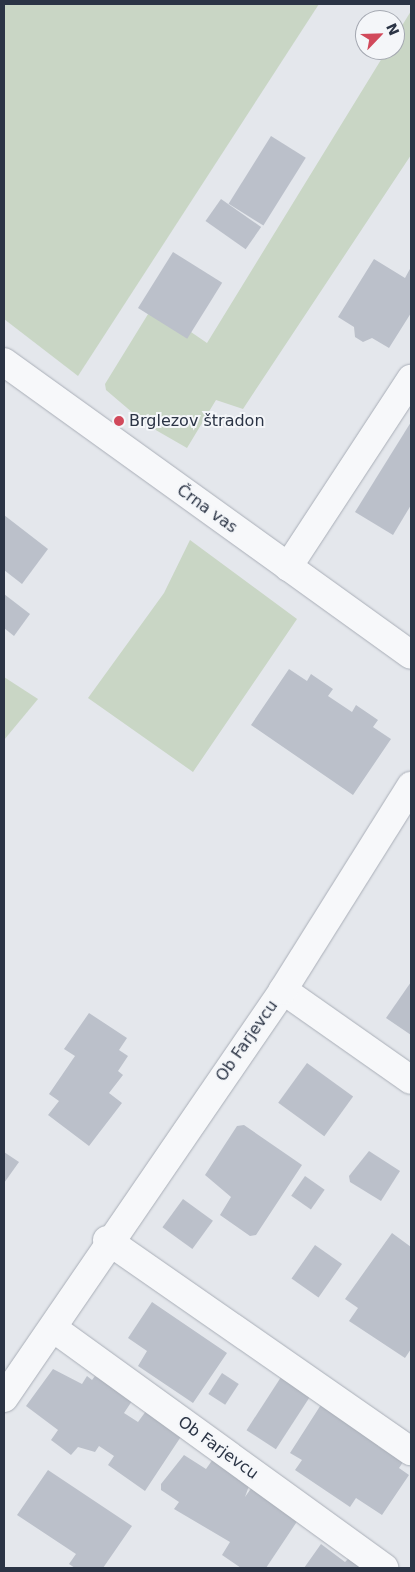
<!DOCTYPE html>
<html>
<head>
<meta charset="utf-8">
<style>
	body { margin:0 }
	#map { position:relative; width:415px; height:1572px; overflow:hidden; background:#e4e7ec; font-family:"DejaVu Sans",sans-serif }
	div>[style] { position:absolute }
	.green>* { inset:0; background:#c9d6c5 }
	.building>* { inset:0; background:#bbc0ca; transform-origin:0 0 }
	.roads { filter:drop-shadow(0 0 1px #a9aeb7) drop-shadow(0 0 1px #a9aeb7) }
	.minor>* { height:28px; margin:-14px; padding:0 14px; transform-origin:14px; border-radius:14px; background:#f7f8fa }
	.dots>* { width:14px; height:14px; translate:-50% -50%; box-sizing:border-box; border:2px solid #f4f6f9; border-radius:50% }
	span { translate:-50% -50%; white-space:nowrap; text-align:center; line-height:1.15; -webkit-text-stroke:4px #f4f6f9; paint-order:stroke }
	.poi-label { font-size:16px; color:#2b3445 }
	.left { translate:0 -50%; text-align:left }
	.street-label { font-size:16px; color:#2b3445 }
	.frame { position:absolute; inset:0; border:5px solid #2b3445; pointer-events:none }
	.north { position:absolute; left:355px; top:10px; width:50px; height:50px; box-sizing:border-box; background:#f4f6f9; border:1px solid #a4a8b1; border-radius:50%; rotate:66deg; font-size:14px; font-weight:700; line-height:20px; text-align:center; color:#2b3445 }
	.north::after { content:''; display:block; margin:auto; width:18px; height:22px; background:#d1495b; clip-path:polygon(50% 0,100% 100%,50% 72%,0 100%) }
</style>
</head>
<body>
<div id="map">
	<div class="green">
		<i style="clip-path:polygon(4px 4px,319px 4px,78px 376px,4px 319px)"></i>
		<i style="clip-path:polygon(411px 11px,411px 155px,243px 409px,216px 400px,187px 448px,147px 425px,106px 390px,105px 384px,153px 306px,207px 343px,387px 50px,395px 50px,395px 37px)"></i>
		<i style="clip-path:polygon(190px 540px,297px 619px,193px 772px,88px 698px,164px 593px)"></i>
		<i style="clip-path:polygon(4px 677px,38px 699px,4px 740px)"></i>
	</div>
	<div class="building">
		<i style="left:271px;top:136px;width:41px;height:80px;rotate:32deg"></i>
		<i style="left:221px;top:199px;width:49px;height:27px;rotate:35deg"></i>
		<i style="left:173px;top:252px;width:58px;height:66px;rotate:32deg"></i>
		<i style="clip-path:polygon(374px 259px,405px 278px,411px 267px,411px 313px,389px 348px,372px 338px,363px 342px,355px 337px,354px 327px,338px 317px)"></i>
		<i style="clip-path:polygon(411px 422px,411px 505px,393px 535px,355px 512px)"></i>
		<i style="clip-path:polygon(4px 515px,48px 549px,22px 584px,4px 570px)"></i>
		<i style="clip-path:polygon(4px 594px,30px 614px,14px 636px,4px 628px)"></i>
		<i style="clip-path:polygon(289px 669px,307px 681px,311px 674px,333px 689px,328px 696px,352px 712px,356px 705px,378px 720px,373px 727px,391px 739px,353px 795px,251px 725px)"></i>
		<i style="clip-path:polygon(411px 982px,411px 1035px,386px 1018px)"></i>
		<i style="clip-path:polygon(89px 1013px,127px 1038px,119px 1050px,128px 1056px,118px 1071px,123px 1075px,109px 1093px,122px 1103px,89px 1146px,48px 1115px,59px 1101px,49px 1094px,75px 1056px,64px 1049px)"></i>
		<i style="left:307px;top:1063px;width:57px;height:49px;rotate:36deg"></i>
		<i style="clip-path:polygon(244px 1125px,302px 1165px,256px 1235px,250px 1236px,220px 1215px,231px 1197px,205px 1175px,237px 1126px)"></i>
		<i style="clip-path:polygon(369px 1151px,400px 1171px,381px 1201px,350px 1182px,349px 1176px)"></i>
		<i style="clip-path:polygon(4px 1152px,19px 1162px,4px 1183px)"></i>
		<i style="left:305px;top:1176px;width:24px;height:24px;rotate:35deg"></i>
		<i style="left:183px;top:1199px;width:37px;height:35px;rotate:36deg"></i>
		<i style="clip-path:polygon(392px 1233px,411px 1247px,411px 1349px,405px 1358px,349px 1321px,358px 1308px,345px 1299px)"></i>
		<i style="left:315px;top:1245px;width:33px;height:41px;rotate:35deg"></i>
		<i style="clip-path:polygon(152px 1302px,227px 1353px,193px 1403px,138px 1366px,147px 1351px,128px 1338px)"></i>
		<i style="clip-path:polygon(53px 1369px,82px 1384px,87px 1376px,92px 1380px,95px 1376px,132px 1401px,124px 1413px,138px 1422px,146px 1411px,182px 1435px,145px 1491px,108px 1465px,114px 1456px,99px 1446px,95px 1452px,78px 1447px,71px 1455px,51px 1440px,58px 1430px,26px 1406px)"></i>
		<i style="left:222px;top:1373px;width:20px;height:25px;rotate:33deg"></i>
		<i style="left:283px;top:1374px;width:35px;height:67px;rotate:33deg"></i>
		<i style="clip-path:polygon(324px 1400px,383px 1438px,378px 1446px,403px 1462px,399px 1468px,409px 1475px,382px 1515px,356px 1498px,350px 1507px,295px 1470px,302px 1460px,290px 1453px)"></i>
		<i style="clip-path:polygon(184px 1455px,206px 1469px,213px 1459px,250px 1483px,245px 1497px,252px 1487px,300px 1517px,266px 1568px,241px 1568px,222px 1555px,230px 1542px,174px 1509px,179px 1502px,161px 1490px,161px 1484px)"></i>
		<i style="clip-path:polygon(48px 1470px,132px 1526px,103px 1568px,75px 1568px,69px 1564px,76px 1554px,17px 1515px)"></i>
		<i style="clip-path:polygon(321px 1544px,345px 1562px,352px 1555px,370px 1568px,304px 1568px)"></i>
	</div>
	<div class="roads">
		<div class="minor">
			<i style="left:4px;top:362px;width:501px;rotate:35.75deg"></i>
			<i style="left:288px;top:567px;width:225px;rotate:-56.8deg"></i>
			<i style="left:283px;top:990px;width:156px;rotate:35.1deg"></i>
			<i style="left:107px;top:1240px;width:370px;rotate:34.8deg"></i>
			<i style="left:53px;top:1328px;width:409px;rotate:35.9deg"></i>
			<i style="left:4px;top:1398px;width:494px;rotate:-55.6deg"></i>
			<i style="left:283px;top:990px;width:241px;rotate:-57.9deg"></i>
		</div>
	</div>
	<div class="dots">
		<i style="left:119px;top:421px;background:#d1495b"></i>
	</div>
	<div class="poi-label">
		<span class="left" style="left:129px;top:421px">Brglezov štradon</span>
	</div>
	<div class="street-label">
		<span style="left:207px;top:509px;rotate:36deg">Črna vas</span>
		<span style="left:247px;top:1041px;rotate:-55deg">Ob Farjevcu</span>
		<span style="left:218px;top:1448px;rotate:36deg">Ob Farjevcu</span>
	</div>
	<div class="frame"></div>
	<div class="north">N</div>
</div>
</body>
</html>
